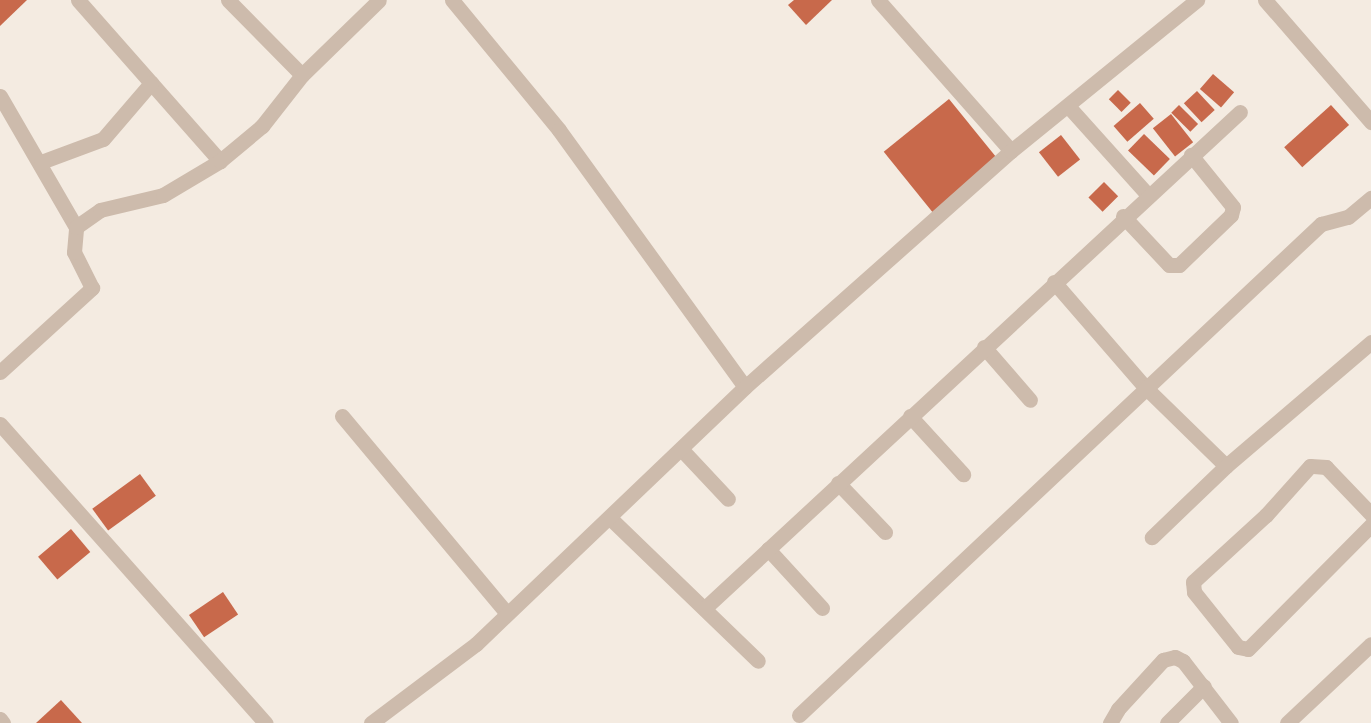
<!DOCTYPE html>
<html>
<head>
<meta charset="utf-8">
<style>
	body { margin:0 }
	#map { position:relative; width:1371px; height:723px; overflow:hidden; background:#f4ebe1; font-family:"Asap Condensed",sans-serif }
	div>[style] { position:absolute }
	.building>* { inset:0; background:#c8694b; transform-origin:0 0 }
	.minor>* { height:15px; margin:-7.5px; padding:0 7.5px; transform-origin:7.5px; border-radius:7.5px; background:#cdbbac }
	span { translate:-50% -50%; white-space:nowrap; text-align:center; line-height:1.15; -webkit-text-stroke:4.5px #fbf5ee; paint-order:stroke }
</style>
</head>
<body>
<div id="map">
	<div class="building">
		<i style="clip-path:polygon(0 0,27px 0,0 26px)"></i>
		<i style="clip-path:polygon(794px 0,832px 0,806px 25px,788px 5px)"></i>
		<i style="left:1213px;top:74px;width:28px;height:20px;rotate:41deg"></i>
		<i style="left:1118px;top:90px;width:18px;height:13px;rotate:45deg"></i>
		<i style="left:1197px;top:91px;width:26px;height:18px;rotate:47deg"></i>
		<i style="left:949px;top:99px;width:78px;height:84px;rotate:51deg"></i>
		<i style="left:1140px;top:103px;width:21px;height:35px;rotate:49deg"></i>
		<i style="left:1179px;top:105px;width:27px;height:11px;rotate:45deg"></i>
		<i style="left:1331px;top:105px;width:27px;height:63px;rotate:48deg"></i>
		<i style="left:1171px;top:114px;width:36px;height:23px;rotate:52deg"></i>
		<i style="left:1144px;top:134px;width:36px;height:23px;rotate:44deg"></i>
		<i style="left:1061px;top:135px;width:31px;height:28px;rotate:52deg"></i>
		<i style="left:1104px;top:182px;width:20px;height:22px;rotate:45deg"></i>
		<i style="left:140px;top:474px;width:27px;height:59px;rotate:54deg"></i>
		<i style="left:71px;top:529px;width:30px;height:43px;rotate:50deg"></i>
		<i style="left:223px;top:592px;width:27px;height:41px;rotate:56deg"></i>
		<i style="clip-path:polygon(61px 700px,82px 723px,36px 723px)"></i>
	</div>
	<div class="minor">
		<i style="left:78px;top:0;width:215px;rotate:48.6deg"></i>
		<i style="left:228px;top:0;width:105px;rotate:45.4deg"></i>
		<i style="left:452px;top:0;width:168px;rotate:50.5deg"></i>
		<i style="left:559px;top:130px;width:317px;rotate:54.1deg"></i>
		<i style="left:878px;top:0;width:201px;rotate:48.6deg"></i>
		<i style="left:1265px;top:0;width:162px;rotate:49deg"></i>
		<i style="left:0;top:96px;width:151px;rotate:59.9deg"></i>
		<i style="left:1068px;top:106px;width:118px;rotate:48.1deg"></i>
		<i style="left:41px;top:162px;width:66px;rotate:-20.4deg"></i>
		<i style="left:103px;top:139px;width:74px;rotate:-49.4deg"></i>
		<i style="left:1123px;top:216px;width:67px;rotate:46.8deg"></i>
		<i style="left:1169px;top:265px;width:10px"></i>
		<i style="left:1179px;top:265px;width:72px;rotate:-43.9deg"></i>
		<i style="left:1231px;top:215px;width:8px;rotate:-76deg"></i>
		<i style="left:1233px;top:207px;width:67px;rotate:-128.9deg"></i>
		<i style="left:1054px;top:282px;width:139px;rotate:49.1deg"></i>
		<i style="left:1145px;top:387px;width:113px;rotate:44.3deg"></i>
		<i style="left:1226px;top:466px;width:103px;rotate:136.2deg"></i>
		<i style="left:984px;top:347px;width:70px;rotate:49deg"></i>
		<i style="left:0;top:372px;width:125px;rotate:-42.4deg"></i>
		<i style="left:92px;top:288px;width:40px;rotate:-116.6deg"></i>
		<i style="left:74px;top:252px;width:25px;rotate:-85deg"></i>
		<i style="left:76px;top:227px;width:29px;rotate:-35deg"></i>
		<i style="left:100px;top:210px;width:65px;rotate:-13.4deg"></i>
		<i style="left:163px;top:195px;width:66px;rotate:-30.8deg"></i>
		<i style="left:220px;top:161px;width:55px;rotate:-39.8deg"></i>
		<i style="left:262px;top:126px;width:65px;rotate:-51.9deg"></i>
		<i style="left:302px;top:75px;width:107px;rotate:-44.2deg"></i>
		<i style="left:342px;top:416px;width:256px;rotate:50.1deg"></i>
		<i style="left:910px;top:416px;width:79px;rotate:47.6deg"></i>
		<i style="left:0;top:424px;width:400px;rotate:48.4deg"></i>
		<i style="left:682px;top:450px;width:67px;rotate:46.8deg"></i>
		<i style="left:1226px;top:466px;width:191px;rotate:-40.5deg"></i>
		<i style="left:838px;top:483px;width:68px;rotate:46.2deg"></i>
		<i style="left:1371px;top:514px;width:65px;rotate:-133.8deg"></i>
		<i style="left:1326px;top:467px;width:16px;rotate:-176deg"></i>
		<i style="left:1310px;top:466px;width:66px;rotate:131.9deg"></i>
		<i style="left:1266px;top:515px;width:99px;rotate:137.5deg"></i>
		<i style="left:1193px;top:582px;width:10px;rotate:84deg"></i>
		<i style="left:1194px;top:592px;width:70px;rotate:51.3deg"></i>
		<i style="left:1238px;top:647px;width:10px;rotate:11deg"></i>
		<i style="left:1248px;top:649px;width:175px;rotate:-45.2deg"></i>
		<i style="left:611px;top:519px;width:204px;rotate:44deg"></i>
		<i style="left:768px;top:549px;width:80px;rotate:47.5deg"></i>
		<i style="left:706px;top:607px;width:728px;rotate:-42.83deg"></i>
		<i style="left:799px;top:715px;width:717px;rotate:-43.25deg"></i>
		<i style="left:1321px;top:224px;width:28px;rotate:-15deg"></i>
		<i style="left:1348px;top:217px;width:30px;rotate:-40deg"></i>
		<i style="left:0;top:719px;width:5px;rotate:53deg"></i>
		<i style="left:371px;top:723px;width:131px;rotate:-37deg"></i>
		<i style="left:476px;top:644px;width:372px;rotate:-43.7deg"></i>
		<i style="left:745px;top:387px;width:356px;rotate:-41.6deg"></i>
		<i style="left:1011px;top:151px;width:240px;rotate:-39.1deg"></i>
		<i style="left:1110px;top:723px;width:16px;rotate:-60deg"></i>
		<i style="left:1118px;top:709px;width:67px;rotate:-47.4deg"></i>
		<i style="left:1163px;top:660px;width:12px;rotate:-14deg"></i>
		<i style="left:1175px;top:657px;width:9px;rotate:27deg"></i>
		<i style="left:1183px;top:661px;width:78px;rotate:52.3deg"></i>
		<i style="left:1167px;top:723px;width:52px;rotate:-45deg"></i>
		<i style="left:1287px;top:723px;width:115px;rotate:-43.2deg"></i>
	</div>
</div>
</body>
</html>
